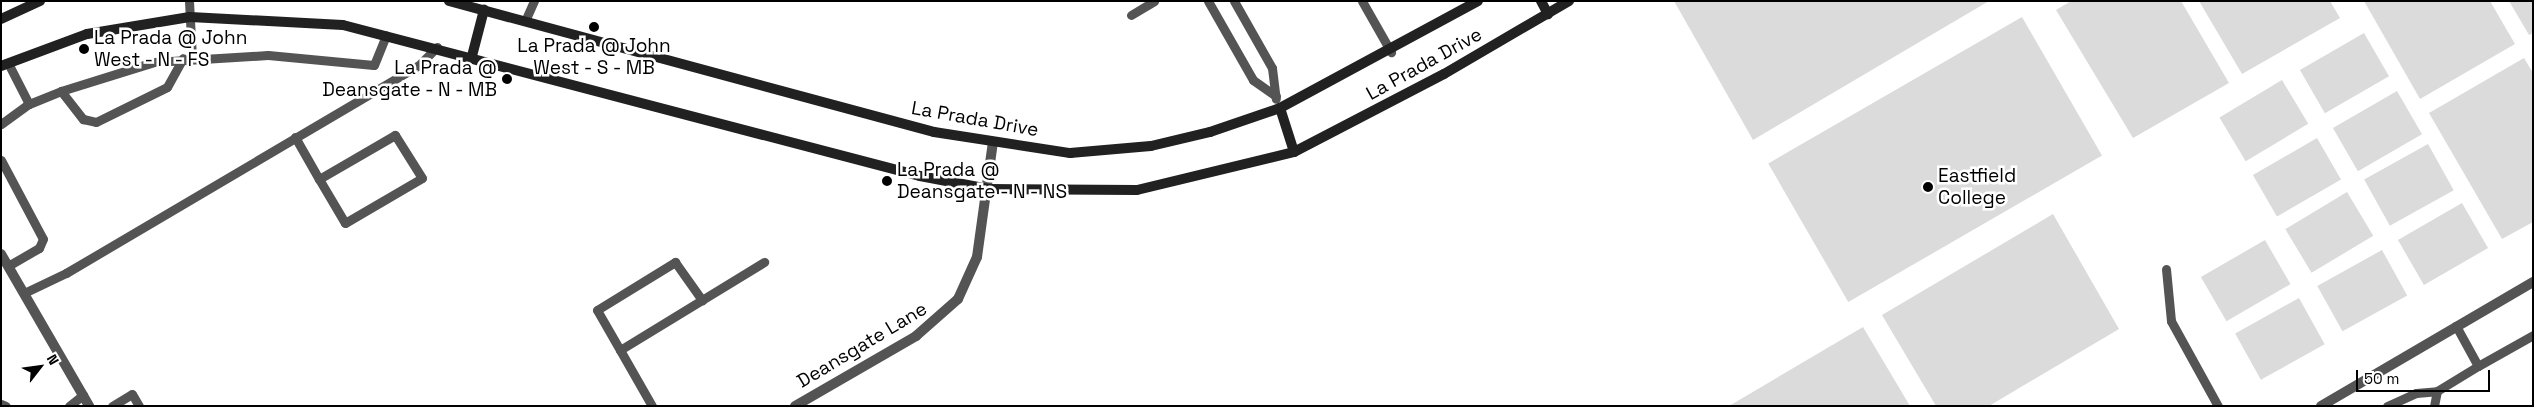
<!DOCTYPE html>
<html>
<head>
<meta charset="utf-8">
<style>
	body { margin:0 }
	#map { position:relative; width:2534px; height:407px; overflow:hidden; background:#fff; font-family:"Space Grotesk",sans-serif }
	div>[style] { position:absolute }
	.green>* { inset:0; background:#dbdbdb; transform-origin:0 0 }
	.service>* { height:9px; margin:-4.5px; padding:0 4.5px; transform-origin:4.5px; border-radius:4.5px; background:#545454 }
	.minor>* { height:10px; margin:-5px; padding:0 5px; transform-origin:5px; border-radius:5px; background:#545454 }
	.secondary>* { height:10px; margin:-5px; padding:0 5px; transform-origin:5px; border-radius:5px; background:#212121 }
	.dots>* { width:14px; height:14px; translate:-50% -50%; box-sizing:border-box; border:2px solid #fff; border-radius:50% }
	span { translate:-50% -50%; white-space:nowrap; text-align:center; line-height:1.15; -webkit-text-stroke:5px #fff; paint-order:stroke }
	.poi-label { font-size:19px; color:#000 }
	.left { translate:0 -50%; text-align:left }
	.right { translate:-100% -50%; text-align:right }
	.street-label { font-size:19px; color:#000 }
	.frame { position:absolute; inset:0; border:2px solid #000; pointer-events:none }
	.north { position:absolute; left:15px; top:342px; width:50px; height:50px; -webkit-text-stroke:4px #fff; paint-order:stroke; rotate:60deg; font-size:14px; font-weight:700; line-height:20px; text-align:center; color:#000 }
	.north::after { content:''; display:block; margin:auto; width:18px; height:22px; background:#000; clip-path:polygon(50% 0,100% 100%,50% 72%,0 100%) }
	.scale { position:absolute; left:2356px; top:370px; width:134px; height:22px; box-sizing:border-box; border:2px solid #000; border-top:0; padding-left:6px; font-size:15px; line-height:18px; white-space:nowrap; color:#000; -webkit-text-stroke:4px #fff; paint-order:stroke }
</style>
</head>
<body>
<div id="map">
	<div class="green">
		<i style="clip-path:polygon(1674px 1px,1989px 1px,1753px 140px)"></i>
		<i style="clip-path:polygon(2071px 1px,2181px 1px,2229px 83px,2133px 138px,2056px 10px)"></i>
		<i style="clip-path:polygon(2199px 1px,2330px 1px,2340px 18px,2242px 74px)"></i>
		<i style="clip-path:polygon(2364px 1px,2490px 1px,2515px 44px,2420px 99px)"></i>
		<i style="clip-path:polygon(2509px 1px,2533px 1px,2533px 33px,2529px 35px)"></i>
		<i style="left:2022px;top:17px;width:160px;height:293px;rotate:60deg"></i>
		<i style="left:2364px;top:33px;width:50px;height:74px;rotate:60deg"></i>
		<i style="clip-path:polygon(2524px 58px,2533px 73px,2533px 222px,2502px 239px,2429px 113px)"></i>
		<i style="left:2282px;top:80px;width:51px;height:73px;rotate:59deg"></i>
		<i style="left:2397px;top:91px;width:50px;height:74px;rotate:60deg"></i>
		<i style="left:2317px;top:138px;width:48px;height:74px;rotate:60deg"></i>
		<i style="left:2428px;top:144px;width:53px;height:73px;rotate:61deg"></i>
		<i style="left:2347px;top:192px;width:51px;height:72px;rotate:59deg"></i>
		<i style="left:2462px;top:203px;width:52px;height:74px;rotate:60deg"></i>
		<i style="clip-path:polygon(2053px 214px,2119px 329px,1989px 406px,1936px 406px,1882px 315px)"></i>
		<i style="left:2265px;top:240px;width:51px;height:74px;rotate:60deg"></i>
		<i style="left:2382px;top:250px;width:52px;height:74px;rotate:61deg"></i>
		<i style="left:2299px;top:298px;width:53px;height:73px;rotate:61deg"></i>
		<i style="clip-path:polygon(1863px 327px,1910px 406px,1729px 406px)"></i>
	</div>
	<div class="service">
		<i style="left:189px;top:1px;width:57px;rotate:87deg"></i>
		<i style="left:1208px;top:1px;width:91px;rotate:60.3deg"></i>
		<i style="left:1253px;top:80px;width:28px;rotate:35deg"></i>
		<i style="left:1234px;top:1px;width:77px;rotate:60.4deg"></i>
		<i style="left:1272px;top:68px;width:31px;rotate:83deg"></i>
		<i style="left:1362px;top:1px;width:59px;rotate:60.4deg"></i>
		<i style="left:1131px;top:15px;width:27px;rotate:-31deg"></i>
		<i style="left:525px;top:21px;width:22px;rotate:-66deg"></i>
		<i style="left:8px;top:63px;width:46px;rotate:62.9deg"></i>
		<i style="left:61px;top:91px;width:36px;rotate:52deg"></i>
		<i style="left:83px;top:119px;width:13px;rotate:13deg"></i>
		<i style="left:96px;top:122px;width:79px;rotate:-26.2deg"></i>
		<i style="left:167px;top:87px;width:33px;rotate:-61deg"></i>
		<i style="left:1px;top:124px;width:34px;rotate:-36deg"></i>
		<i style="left:29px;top:104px;width:35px;rotate:-22deg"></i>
		<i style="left:61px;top:91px;width:97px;rotate:-17.3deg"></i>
		<i style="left:154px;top:62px;width:114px;rotate:-3.5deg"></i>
		<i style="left:268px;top:55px;width:106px;rotate:5.4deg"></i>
		<i style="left:374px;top:65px;width:32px;rotate:-68deg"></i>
		<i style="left:295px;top:137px;width:48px;rotate:60.3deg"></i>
		<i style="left:319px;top:179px;width:51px;rotate:59.4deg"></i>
		<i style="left:345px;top:223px;width:89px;rotate:-30.3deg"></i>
		<i style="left:422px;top:178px;width:51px;rotate:-122.1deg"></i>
		<i style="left:395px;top:135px;width:88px;rotate:149.9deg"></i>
		<i style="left:1px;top:160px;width:89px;rotate:62deg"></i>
		<i style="left:43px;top:239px;width:10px;rotate:114deg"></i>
		<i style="left:39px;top:248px;width:36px;rotate:150deg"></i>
		<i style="left:2166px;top:269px;width:52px;rotate:84.5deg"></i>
		<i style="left:2171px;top:321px;width:97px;rotate:61.1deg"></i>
		<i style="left:24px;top:293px;width:47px;rotate:-25.5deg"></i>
		<i style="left:66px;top:273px;width:408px;rotate:-30.5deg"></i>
		<i style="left:418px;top:66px;width:27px;rotate:-45deg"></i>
		<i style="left:620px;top:350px;width:46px;rotate:-119.9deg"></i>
		<i style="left:597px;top:310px;width:92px;rotate:-31.6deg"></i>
		<i style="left:675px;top:262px;width:47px;rotate:54.6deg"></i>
		<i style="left:2478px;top:366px;width:63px;rotate:-29.4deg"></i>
		<i style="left:1px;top:404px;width:5px;rotate:22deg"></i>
		<i style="left:69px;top:406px;width:18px;rotate:-38deg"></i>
		<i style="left:112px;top:406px;width:23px;rotate:-31deg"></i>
		<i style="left:132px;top:394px;width:14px;rotate:60deg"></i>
		<i style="left:652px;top:406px;width:64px;rotate:-119.7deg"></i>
		<i style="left:620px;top:350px;width:169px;rotate:-31.4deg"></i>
		<i style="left:2387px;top:406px;width:32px;rotate:-24deg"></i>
		<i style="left:2416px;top:393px;width:21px;rotate:-5deg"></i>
		<i style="left:2434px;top:406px;width:15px;rotate:-79deg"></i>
		<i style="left:2437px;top:391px;width:48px;rotate:-31.4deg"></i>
		<i style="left:2478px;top:366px;width:46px;rotate:-118.8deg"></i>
	</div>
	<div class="minor">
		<i style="left:1px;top:254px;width:176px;rotate:59.9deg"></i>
		<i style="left:795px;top:406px;width:140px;rotate:-30deg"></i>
		<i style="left:916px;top:336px;width:56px;rotate:-41.4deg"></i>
		<i style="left:958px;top:299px;width:46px;rotate:-65.7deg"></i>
		<i style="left:977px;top:257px;width:116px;rotate:-82.1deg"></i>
		<i style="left:2321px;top:406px;width:246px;rotate:-30.3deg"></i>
	</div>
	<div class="secondary">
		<i style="left:449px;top:1px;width:502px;rotate:15.12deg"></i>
		<i style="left:934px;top:132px;width:138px;rotate:8.8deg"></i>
		<i style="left:1070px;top:153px;width:81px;rotate:-4.9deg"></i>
		<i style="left:1151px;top:146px;width:61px;rotate:-13.3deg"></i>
		<i style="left:1210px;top:132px;width:74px;rotate:-18.9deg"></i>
		<i style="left:1280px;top:108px;width:225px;rotate:-28.4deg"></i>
		<i style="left:1541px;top:1px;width:15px;rotate:62deg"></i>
		<i style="left:1px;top:19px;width:43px;rotate:-24.8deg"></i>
		<i style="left:472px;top:56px;width:48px;rotate:-75.4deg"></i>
		<i style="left:1px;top:66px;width:92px;rotate:-20.4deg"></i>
		<i style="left:87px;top:34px;width:104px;rotate:-9.4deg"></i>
		<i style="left:190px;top:17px;width:153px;rotate:3deg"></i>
		<i style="left:343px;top:25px;width:596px;rotate:14.67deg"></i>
		<i style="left:920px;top:176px;width:70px;rotate:10.7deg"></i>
		<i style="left:989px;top:189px;width:148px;rotate:0.4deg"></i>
		<i style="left:1137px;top:190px;width:162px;rotate:-13.6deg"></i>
		<i style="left:1294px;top:152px;width:169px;rotate:-27.5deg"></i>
		<i style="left:1444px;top:74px;width:145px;rotate:-30.3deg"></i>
		<i style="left:1280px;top:108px;width:46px;rotate:72.3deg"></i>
	</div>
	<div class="dots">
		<i style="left:594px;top:27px;background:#000"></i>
		<i style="left:84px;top:49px;background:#000"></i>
		<i style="left:507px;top:79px;background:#000"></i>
		<i style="left:887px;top:181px;background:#000"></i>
		<i style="left:1928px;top:187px;background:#000"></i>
	</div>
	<div class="poi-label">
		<span class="left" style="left:94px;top:49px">La Prada @ John<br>West - N - FS</span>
		<span style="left:594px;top:57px">La Prada @ John<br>West - S - MB</span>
		<span class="right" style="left:497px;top:79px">La Prada @<br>Deansgate - N - MB</span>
		<span class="left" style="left:897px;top:181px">La Prada @<br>Deansgate - N - NS</span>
		<span class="left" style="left:1938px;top:187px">Eastfield<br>College</span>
	</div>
	<div class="street-label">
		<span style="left:1424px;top:64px;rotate:-29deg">La Prada Drive</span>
		<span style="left:975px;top:119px;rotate:10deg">La Prada Drive</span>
		<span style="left:862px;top:345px;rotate:-31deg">Deansgate Lane</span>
	</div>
	<div class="frame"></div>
	<div class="north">N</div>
	<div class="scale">50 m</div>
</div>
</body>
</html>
